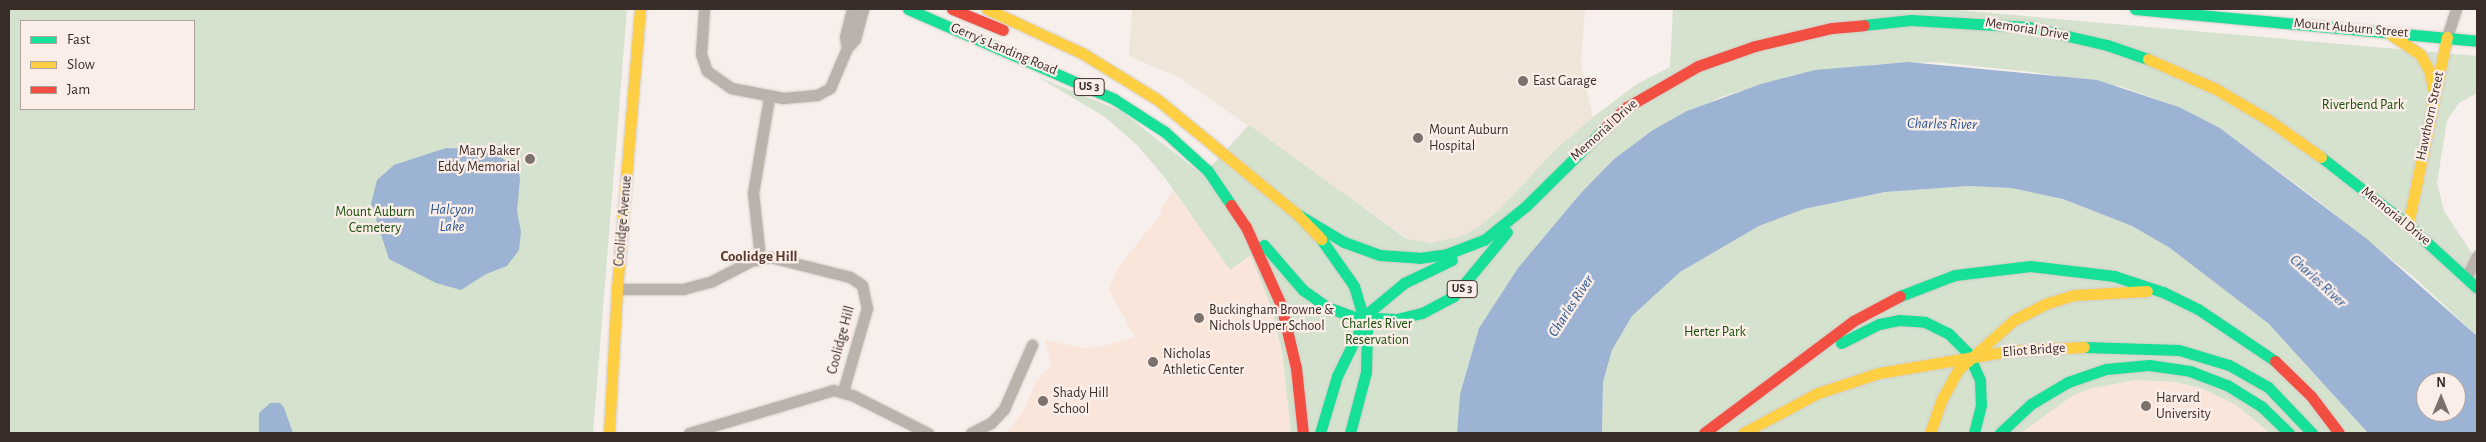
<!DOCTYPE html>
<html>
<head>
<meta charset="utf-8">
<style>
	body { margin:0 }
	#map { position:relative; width:2486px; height:442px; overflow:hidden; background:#f6efeb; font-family:"Alegreya Sans",sans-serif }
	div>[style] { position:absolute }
	.built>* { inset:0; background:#fae5da }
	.medical>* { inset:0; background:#f0e5d9 }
	.green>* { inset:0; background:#d5e2cd }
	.water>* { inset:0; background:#9cb3d3 }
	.roads { filter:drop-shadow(0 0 1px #d3cdc9) drop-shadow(0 0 1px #d3cdc9) }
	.street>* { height:11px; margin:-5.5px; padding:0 5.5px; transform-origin:5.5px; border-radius:5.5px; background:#bab3ac }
	.fast>* { height:11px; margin:-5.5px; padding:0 5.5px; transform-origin:5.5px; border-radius:5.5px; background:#16e098 }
	.slow>* { height:11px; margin:-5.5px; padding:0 5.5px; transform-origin:5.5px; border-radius:5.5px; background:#ffcf43 }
	.jam>* { height:11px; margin:-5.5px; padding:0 5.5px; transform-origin:5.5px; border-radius:5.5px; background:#f24e42 }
	.dots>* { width:14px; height:14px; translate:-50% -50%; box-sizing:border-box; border:2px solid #fbede7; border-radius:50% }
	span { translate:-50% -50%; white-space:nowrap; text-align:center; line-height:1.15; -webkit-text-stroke:4.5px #fbede7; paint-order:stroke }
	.shield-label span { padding:1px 4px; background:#fbede7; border:1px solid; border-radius:4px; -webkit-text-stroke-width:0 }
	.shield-label { font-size:12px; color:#3a2d27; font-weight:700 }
	.street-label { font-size:14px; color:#3a2d27 }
	.poi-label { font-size:14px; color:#3a2d27 }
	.left { translate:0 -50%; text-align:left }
	.right { translate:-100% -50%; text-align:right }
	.park-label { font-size:14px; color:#194f0b }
	.water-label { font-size:15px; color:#2b5795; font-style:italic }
	.neighbourhood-label { font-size:15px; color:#563b2e; font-weight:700 }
	.frame { position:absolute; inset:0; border:10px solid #3a2d27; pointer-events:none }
	.legend { position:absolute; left:20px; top:20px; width:175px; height:90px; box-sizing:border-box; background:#fbede7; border:1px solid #aea09a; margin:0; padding:6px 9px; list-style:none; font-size:15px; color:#3a2d27 }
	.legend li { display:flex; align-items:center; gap:10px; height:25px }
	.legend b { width:25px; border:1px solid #aea09a }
	.north { position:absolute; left:2416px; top:372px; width:50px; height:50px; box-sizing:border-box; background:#fbede7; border:1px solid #aea09a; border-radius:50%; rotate:0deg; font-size:14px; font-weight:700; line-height:20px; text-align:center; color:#3a2d27 }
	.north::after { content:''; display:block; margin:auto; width:18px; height:22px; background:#7c716c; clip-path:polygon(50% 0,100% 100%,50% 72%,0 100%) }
</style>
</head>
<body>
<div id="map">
	<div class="built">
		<i style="clip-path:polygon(1173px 189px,1230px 270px,1251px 255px,1271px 307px,1282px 352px,1291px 433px,1006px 433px,1025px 409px,1036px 381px,1051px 366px,1045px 340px,1083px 348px,1100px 347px,1135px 337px,1109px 290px,1119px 266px,1162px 213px,1160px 212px)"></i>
		<i style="clip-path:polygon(2135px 380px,2175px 382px,2201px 388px,2236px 405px,2270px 433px,2021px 433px,2072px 396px,2089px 389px)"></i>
	</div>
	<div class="medical">
		<i style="clip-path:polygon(1132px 9px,1585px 9px,1581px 63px,1593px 118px,1553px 152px,1501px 208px,1480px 226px,1462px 236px,1437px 242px,1414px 243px,1182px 79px,1129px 56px)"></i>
	</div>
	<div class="green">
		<i style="clip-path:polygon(evenodd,9px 9px,627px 9px,593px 433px,9px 433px,9px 9px,21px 21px,194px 21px,194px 109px,21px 109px,21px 21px)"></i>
		<i style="clip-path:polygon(1673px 9px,1945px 9px,2477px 56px,2477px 93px,2459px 103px,2447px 120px,2437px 183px,2444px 211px,2477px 261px,2477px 336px,2415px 278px,2312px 196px,2220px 128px,2179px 107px,2119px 86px,2032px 72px,1936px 62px,1878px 64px,1798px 74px,1721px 97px,1653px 130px,1614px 159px,1580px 194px,1518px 268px,1479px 328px,1460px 394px,1457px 433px,1291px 433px,1282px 352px,1271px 307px,1251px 255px,1230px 270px,1166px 179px,1137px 145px,1105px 117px,1038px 77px,1121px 111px,1203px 175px,1249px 125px,1407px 239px,1431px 243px,1462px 236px,1480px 226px,1501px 208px,1553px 152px,1592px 118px,1637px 84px,1670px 67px)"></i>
		<i style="clip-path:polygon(1969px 186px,2011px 188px,2063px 199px,2132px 226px,2170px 248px,2269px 324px,2368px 433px,2270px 433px,2236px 405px,2201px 388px,2175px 382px,2135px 380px,2089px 389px,2072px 396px,2021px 433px,1602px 433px,1603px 382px,1612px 350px,1632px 316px,1680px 272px,1759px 226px,1804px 209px,1885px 192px)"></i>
	</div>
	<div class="water">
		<i style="clip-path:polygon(evenodd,1908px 62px,2097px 80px,2179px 107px,2220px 128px,2367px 239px,2477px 336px,2477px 433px,2368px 433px,2269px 324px,2170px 248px,2132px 226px,2063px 199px,2011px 188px,1969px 186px,1885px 192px,1804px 209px,1759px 226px,1680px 272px,1632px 316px,1612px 350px,1603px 382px,1602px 433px,1457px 433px,1460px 394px,1479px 328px,1518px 268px,1580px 194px,1614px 159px,1653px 130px,1687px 111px,1761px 84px,1815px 70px,1908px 62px,2426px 382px,2456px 382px,2456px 412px,2426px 412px,2426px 382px)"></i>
		<i style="clip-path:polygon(446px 148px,474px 149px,502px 158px,519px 172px,520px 179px,517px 211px,521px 232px,519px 250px,507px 266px,486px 274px,461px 290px,436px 283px,389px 259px,371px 204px,377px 180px,394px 165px)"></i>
		<i style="clip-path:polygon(270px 403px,280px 403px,284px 408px,293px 433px,259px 433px,259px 413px)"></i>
	</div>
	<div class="roads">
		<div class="street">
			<i style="left:704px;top:9px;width:45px;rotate:93.8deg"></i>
			<i style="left:701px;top:54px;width:18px;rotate:71deg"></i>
			<i style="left:707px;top:71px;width:29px;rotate:35deg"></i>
			<i style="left:731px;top:88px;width:53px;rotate:10.9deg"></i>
			<i style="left:783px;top:98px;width:34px;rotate:-5deg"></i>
			<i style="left:817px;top:95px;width:15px;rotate:-28deg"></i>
			<i style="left:830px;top:88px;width:43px;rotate:-67deg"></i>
			<i style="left:847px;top:48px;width:11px;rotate:-100deg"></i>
			<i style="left:845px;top:37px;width:29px;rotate:-76deg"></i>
			<i style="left:2447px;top:37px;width:29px;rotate:-72deg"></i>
			<i style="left:847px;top:48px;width:12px;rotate:-48deg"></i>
			<i style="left:855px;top:39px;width:31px;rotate:-75deg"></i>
			<i style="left:760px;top:258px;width:65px;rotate:-96.1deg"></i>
			<i style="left:753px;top:193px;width:97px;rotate:-80.5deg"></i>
			<i style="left:2466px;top:277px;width:24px;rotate:-62deg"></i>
			<i style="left:617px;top:289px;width:66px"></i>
			<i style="left:683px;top:289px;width:30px;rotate:-15deg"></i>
			<i style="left:712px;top:281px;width:44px;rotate:-27.1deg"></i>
			<i style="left:751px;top:261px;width:19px;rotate:-12deg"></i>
			<i style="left:770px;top:257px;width:82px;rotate:14deg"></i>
			<i style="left:850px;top:277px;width:14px;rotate:34deg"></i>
			<i style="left:862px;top:285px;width:24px;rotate:78deg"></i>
			<i style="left:867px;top:308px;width:86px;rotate:106.1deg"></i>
			<i style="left:689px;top:433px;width:150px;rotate:-16.6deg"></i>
			<i style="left:833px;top:390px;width:20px;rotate:15deg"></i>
			<i style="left:852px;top:395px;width:85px;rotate:26.6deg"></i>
			<i style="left:971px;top:433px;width:22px;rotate:-27deg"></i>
			<i style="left:991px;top:423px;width:19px;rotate:-47deg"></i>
			<i style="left:1004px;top:409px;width:70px;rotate:-66.4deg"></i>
		</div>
		<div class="fast">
			<i style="left:908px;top:9px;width:225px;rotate:23.6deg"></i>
			<i style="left:1114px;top:99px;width:61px;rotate:32.9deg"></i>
			<i style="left:1165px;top:132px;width:58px;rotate:42.2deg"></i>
			<i style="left:1208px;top:171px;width:41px;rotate:55.9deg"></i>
			<i style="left:2135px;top:9px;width:343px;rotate:5.3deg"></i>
			<i style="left:1864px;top:25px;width:47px;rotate:-6.1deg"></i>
			<i style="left:1911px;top:20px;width:118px;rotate:3.4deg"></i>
			<i style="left:2029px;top:27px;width:80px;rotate:13deg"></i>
			<i style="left:2107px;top:45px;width:43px;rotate:18.9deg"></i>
			<i style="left:2321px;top:157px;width:110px;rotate:38deg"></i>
			<i style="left:2408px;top:225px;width:93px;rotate:42.4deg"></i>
			<i style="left:1297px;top:214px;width:55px;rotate:30.8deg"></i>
			<i style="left:1344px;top:242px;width:38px;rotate:20deg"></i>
			<i style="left:1380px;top:255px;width:39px;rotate:4deg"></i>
			<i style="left:1419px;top:258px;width:28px;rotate:-8deg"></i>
			<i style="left:1447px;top:254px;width:40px;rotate:-21deg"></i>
			<i style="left:1484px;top:240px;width:54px;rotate:-39deg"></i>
			<i style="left:1526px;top:206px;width:114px;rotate:-44.6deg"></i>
			<i style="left:1321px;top:239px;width:57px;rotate:54.9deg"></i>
			<i style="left:1354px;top:286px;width:46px;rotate:73.5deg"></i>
			<i style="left:1367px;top:330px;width:42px;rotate:91.4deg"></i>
			<i style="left:1366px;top:372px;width:63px;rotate:104.7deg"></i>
			<i style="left:1264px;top:245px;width:60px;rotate:49.1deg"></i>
			<i style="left:1303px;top:290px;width:29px;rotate:35deg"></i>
			<i style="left:1327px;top:307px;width:30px;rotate:20deg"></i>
			<i style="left:1355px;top:317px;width:41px;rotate:2.8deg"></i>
			<i style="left:1396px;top:319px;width:27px;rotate:-13deg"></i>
			<i style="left:1422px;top:313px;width:36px;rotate:-28deg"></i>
			<i style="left:1454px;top:296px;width:83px;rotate:-50.4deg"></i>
			<i style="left:1900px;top:296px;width:59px;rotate:-20.9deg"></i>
			<i style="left:1955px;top:275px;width:76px;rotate:-6.8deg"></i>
			<i style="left:2030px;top:266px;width:85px;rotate:6.8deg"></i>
			<i style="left:2114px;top:276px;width:52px;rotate:18.1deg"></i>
			<i style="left:2163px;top:292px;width:39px;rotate:26deg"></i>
			<i style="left:2198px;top:309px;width:93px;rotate:34deg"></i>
			<i style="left:1841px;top:343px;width:42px;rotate:-26.6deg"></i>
			<i style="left:1879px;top:324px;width:20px;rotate:-11deg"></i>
			<i style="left:1899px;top:320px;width:26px;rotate:4deg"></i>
			<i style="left:1925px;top:322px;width:25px;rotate:26deg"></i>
			<i style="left:1948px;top:333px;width:28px;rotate:45deg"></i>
			<i style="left:1968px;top:353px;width:30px;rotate:66deg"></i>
			<i style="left:1980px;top:380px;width:25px;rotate:88deg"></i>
			<i style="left:1981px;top:405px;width:29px;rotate:104deg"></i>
			<i style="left:2084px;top:347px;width:95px;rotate:1.8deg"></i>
			<i style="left:2179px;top:350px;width:52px;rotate:16.7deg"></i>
			<i style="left:2229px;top:365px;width:45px;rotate:29.4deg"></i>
			<i style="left:2268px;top:387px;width:64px;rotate:46.3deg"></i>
			<i style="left:1320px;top:433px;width:59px;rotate:-73.4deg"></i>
			<i style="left:1337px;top:376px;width:70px;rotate:-63.8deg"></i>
			<i style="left:1368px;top:313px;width:47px;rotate:-39.8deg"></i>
			<i style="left:1404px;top:283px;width:53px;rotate:-25.6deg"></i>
			<i style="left:2000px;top:433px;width:42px;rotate:-43.1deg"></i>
			<i style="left:2031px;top:404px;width:43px;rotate:-30.7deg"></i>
			<i style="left:2068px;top:382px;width:40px;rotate:-18.9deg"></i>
			<i style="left:2106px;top:369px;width:43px;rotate:-5.3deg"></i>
			<i style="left:2149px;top:365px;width:41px;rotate:8.3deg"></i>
			<i style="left:2190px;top:371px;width:40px;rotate:21deg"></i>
			<i style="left:2227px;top:385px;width:40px;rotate:32deg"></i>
			<i style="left:2261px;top:406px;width:39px;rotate:44deg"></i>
		</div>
		<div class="slow">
			<i style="left:987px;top:9px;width:105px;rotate:24.9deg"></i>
			<i style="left:1082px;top:53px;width:89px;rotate:31.7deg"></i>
			<i style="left:1158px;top:100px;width:180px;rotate:39.4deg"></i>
			<i style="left:1297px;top:214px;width:35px;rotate:46deg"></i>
			<i style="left:2390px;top:34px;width:36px;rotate:34deg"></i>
			<i style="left:2420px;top:54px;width:21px;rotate:61deg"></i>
			<i style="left:2430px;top:72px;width:17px;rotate:80deg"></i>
			<i style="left:2148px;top:59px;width:74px;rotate:23.8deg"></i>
			<i style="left:2216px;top:89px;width:59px;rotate:30.5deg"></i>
			<i style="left:2267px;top:119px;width:66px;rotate:35.1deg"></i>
			<i style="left:2408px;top:225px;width:192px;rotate:-78.3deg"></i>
			<i style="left:609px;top:433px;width:144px;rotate:-86.8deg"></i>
			<i style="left:617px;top:289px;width:281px;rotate:-85.3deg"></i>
			<i style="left:1743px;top:433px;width:85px;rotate:-28.1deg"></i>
			<i style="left:1818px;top:393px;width:64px;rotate:-18.2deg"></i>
			<i style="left:1879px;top:373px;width:132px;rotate:-9.6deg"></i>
			<i style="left:2009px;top:351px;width:75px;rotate:-3.1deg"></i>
			<i style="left:1930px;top:433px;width:36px;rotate:-71deg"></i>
			<i style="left:1942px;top:399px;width:33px;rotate:-61deg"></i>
			<i style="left:1958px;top:370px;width:75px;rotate:-41.8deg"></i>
			<i style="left:2014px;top:320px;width:38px;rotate:-27deg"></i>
			<i style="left:2048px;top:303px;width:28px;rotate:-17deg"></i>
			<i style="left:2075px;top:295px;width:72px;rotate:-3.2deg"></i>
		</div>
		<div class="jam">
			<i style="left:952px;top:9px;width:55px;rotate:22.4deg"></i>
			<i style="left:1607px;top:126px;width:28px;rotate:-44deg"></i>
			<i style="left:1627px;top:107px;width:82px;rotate:-30deg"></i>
			<i style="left:1698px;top:66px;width:60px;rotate:-19.3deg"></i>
			<i style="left:1755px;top:46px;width:79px;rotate:-13.2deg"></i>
			<i style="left:1832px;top:28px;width:32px;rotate:-5deg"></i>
			<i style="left:1231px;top:205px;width:27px;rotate:56deg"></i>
			<i style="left:1246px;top:227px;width:85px;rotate:65.8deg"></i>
			<i style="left:1281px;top:305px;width:65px;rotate:76.6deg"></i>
			<i style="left:1296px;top:368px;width:65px;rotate:83.9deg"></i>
			<i style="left:2275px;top:361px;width:50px;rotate:44.2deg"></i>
			<i style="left:2311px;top:396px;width:46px;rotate:52.9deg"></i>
			<i style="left:1704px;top:433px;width:186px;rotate:-36.9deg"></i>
			<i style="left:1853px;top:321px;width:53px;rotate:-28deg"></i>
		</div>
	</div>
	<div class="dots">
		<i style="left:1523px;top:81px;background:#7c716c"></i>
		<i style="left:1418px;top:138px;background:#7c716c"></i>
		<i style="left:530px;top:159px;background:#7c716c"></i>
		<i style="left:1199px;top:318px;background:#7c716c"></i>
		<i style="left:1153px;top:362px;background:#7c716c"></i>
		<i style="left:1043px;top:401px;background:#7c716c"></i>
		<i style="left:2146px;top:406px;background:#7c716c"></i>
	</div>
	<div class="shield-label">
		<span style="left:1089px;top:87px">US 3</span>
		<span style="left:1462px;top:289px">US 3</span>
	</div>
	<div class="street-label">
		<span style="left:2351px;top:28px;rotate:5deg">Mount Auburn Street</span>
		<span style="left:2027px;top:29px;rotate:9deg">Memorial Drive</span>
		<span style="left:1004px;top:49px;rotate:23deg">Gerry's Landing Road</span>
		<span style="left:2430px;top:116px;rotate:-78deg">Hawthorn Street</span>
		<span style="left:1604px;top:130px;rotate:-42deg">Memorial Drive</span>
		<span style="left:2396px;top:216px;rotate:39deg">Memorial Drive</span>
		<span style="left:623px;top:221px;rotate:-85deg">Coolidge Avenue</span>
		<span style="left:841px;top:340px;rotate:-75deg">Coolidge Hill</span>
		<span style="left:2034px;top:350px;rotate:-4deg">Eliot Bridge</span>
	</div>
	<div class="poi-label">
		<span class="left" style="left:1533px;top:81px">East Garage</span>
		<span class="left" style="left:1429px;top:138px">Mount Auburn<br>Hospital</span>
		<span class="right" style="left:520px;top:159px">Mary Baker<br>Eddy Memorial</span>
		<span class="left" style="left:1209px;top:318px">Buckingham Browne &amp;<br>Nichols Upper School</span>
		<span class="left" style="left:1163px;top:362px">Nicholas<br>Athletic Center</span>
		<span class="left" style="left:1053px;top:401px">Shady Hill<br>School</span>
		<span class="left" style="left:2156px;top:406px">Harvard<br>University</span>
	</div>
	<div class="park-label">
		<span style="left:2363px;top:105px">Riverbend Park</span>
		<span style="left:375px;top:220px">Mount Auburn<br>Cemetery</span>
		<span style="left:1377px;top:332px">Charles River<br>Reservation</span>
		<span style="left:1715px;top:332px">Herter Park</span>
	</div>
	<div class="water-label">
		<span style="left:1942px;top:124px;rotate:1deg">Charles River</span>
		<span style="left:452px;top:218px">Halcyon<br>Lake</span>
		<span style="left:2318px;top:281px;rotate:42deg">Charles River</span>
		<span style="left:1571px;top:306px;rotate:-57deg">Charles River</span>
	</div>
	<div class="neighbourhood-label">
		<span style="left:759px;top:257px">Coolidge Hill</span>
	</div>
	<div class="frame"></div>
	<ul class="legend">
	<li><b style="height:6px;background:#16e098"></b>Fast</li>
	<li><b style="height:6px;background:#ffcf43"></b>Slow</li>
	<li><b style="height:6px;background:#f24e42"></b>Jam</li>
	</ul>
	<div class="north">N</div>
</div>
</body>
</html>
